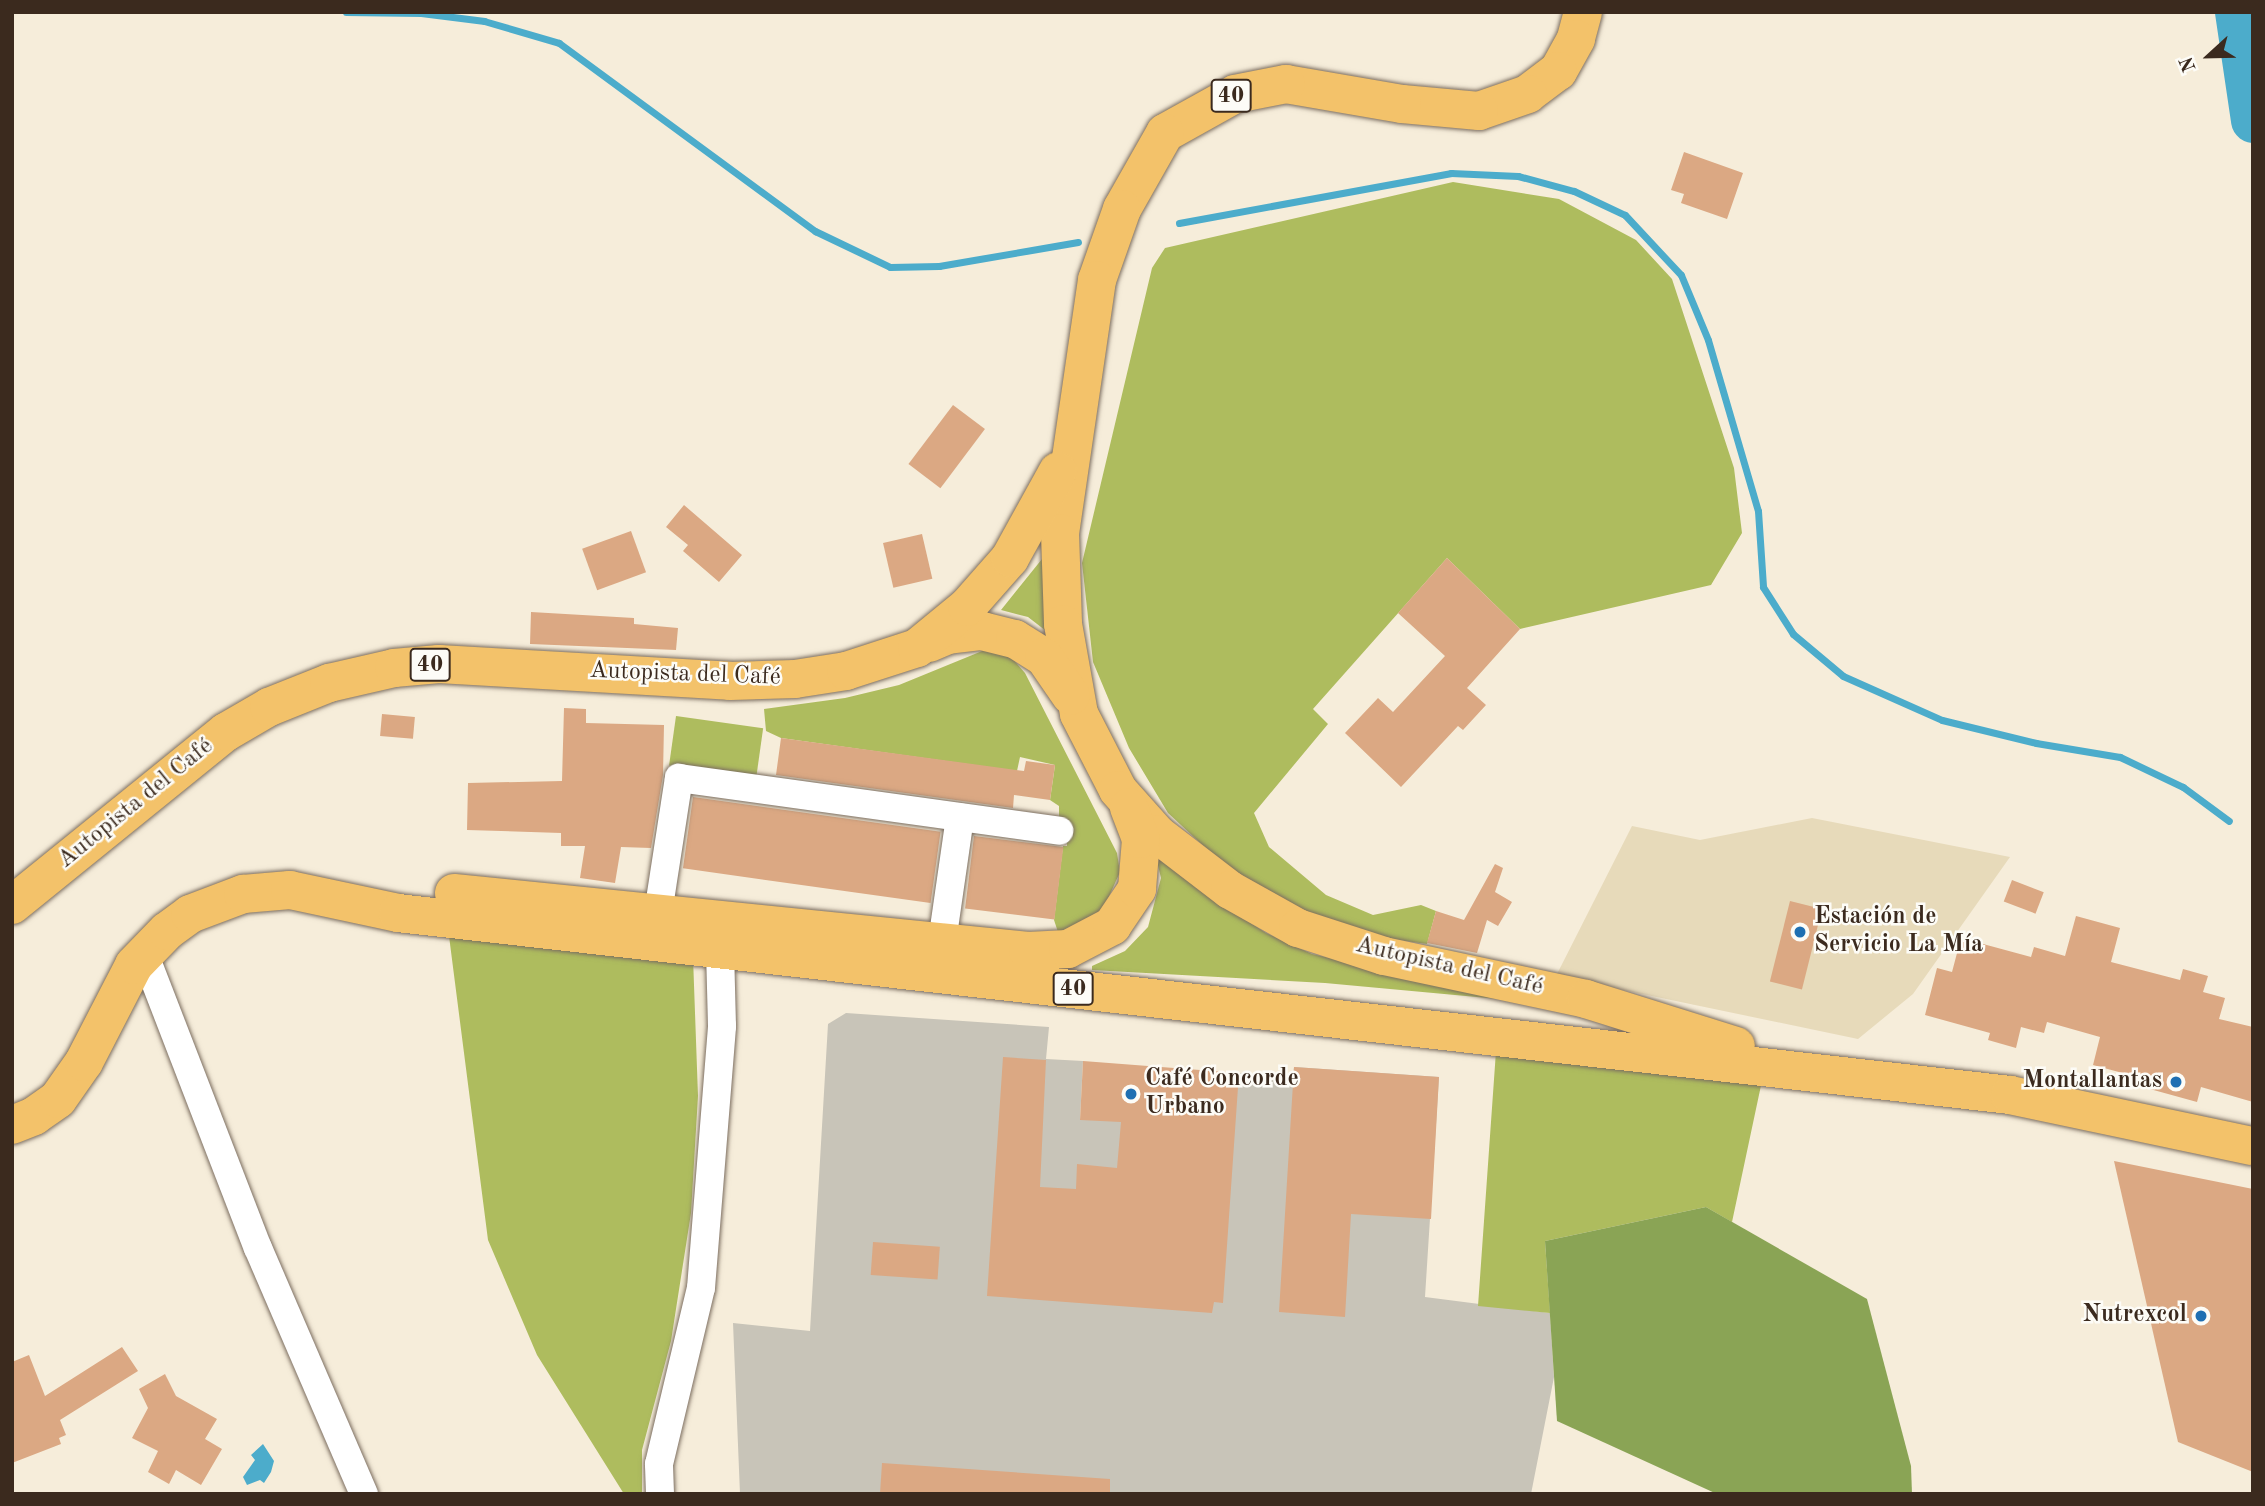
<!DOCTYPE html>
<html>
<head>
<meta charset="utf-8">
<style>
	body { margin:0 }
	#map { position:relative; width:2265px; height:1506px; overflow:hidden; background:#f6edda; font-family:"Old Standard TT",serif }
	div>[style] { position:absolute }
	.built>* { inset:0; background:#e7daba }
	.industrial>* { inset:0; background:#c8c4b8 }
	.green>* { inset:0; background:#aebc5e; transform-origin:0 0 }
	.forest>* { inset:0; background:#8aa455 }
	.water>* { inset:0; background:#4caccb }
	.stream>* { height:7px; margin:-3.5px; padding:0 3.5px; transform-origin:3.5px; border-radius:3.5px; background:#4caccb }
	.river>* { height:44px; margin:-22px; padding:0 22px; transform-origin:22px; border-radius:22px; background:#4caccb }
	.building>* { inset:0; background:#dba883; transform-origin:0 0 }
	.roads { filter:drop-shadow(0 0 2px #7c6e60) drop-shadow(0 0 2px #7c6e60) }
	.minor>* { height:28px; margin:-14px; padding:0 14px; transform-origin:14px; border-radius:14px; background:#fff }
	.trunk>* { height:38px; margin:-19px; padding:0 19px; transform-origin:19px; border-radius:19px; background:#f3c26a }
	.dots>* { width:19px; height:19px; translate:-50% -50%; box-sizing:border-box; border:4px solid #fdfcf7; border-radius:50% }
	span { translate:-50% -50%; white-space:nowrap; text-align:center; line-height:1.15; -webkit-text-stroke:5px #fdfcf7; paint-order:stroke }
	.shield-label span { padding:2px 5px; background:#fdfcf7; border:2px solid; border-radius:5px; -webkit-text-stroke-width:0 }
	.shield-label { font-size:23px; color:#3b2a1e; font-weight:700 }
	.street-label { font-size:24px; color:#3b2a1e }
	.poi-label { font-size:24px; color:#3b2a1e; font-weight:700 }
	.left { translate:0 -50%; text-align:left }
	.right { translate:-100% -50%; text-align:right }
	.frame { position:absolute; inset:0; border:14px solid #3b2a1e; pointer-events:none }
	.north { position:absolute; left:2174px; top:21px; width:70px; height:70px; -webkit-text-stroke:5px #fdfcf7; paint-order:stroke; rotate:248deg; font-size:19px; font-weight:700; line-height:28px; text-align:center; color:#3b2a1e }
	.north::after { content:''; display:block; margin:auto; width:24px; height:32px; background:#3b2a1e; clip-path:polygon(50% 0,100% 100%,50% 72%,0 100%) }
</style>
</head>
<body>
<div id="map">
	<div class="built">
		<i style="clip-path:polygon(1812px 818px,2010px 857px,1913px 994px,1858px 1039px,1556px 976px,1632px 826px,1700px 840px)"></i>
	</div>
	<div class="industrial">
		<i style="clip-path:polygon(846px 1013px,1049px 1027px,1046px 1059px,1083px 1061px,1080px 1120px,1190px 1070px,1293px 1076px,1294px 1067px,1439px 1077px,1425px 1297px,1550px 1313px,1554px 1377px,1531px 1494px,740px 1494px,733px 1323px,810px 1331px,828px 1024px)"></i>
	</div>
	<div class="green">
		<i style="clip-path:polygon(1453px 182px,1559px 199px,1636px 240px,1672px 279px,1734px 468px,1742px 533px,1711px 585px,1520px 629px,1447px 558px,1313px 709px,1328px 724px,1254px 813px,1269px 847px,1326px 895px,1373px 915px,1421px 905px,1436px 911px,1427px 944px,1369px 936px,1305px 913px,1223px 864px,1168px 813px,1129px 748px,1093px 662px,1082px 563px,1152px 268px,1165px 248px)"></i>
		<i style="clip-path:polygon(1042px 559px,1050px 634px,1028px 617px,1001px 610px)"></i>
		<i style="clip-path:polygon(987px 649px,1011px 657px,1025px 673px,1117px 853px,1120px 872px,1102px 912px,1060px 938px,1054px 920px,1063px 846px,1067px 846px,1067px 821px,1059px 819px,1059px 806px,1050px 800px,1055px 765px,1020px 757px,1017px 771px,781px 738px,766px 731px,764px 709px,845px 698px,899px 685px)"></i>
		<i style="left:676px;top:716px;width:88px;height:50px;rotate:8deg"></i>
		<i style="clip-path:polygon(1155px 853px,1214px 899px,1266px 933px,1312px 954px,1520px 1001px,1325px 983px,1092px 970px,1092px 966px,1125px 951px,1148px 927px,1161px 878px)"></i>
		<i style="clip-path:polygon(449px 936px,693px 957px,698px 1096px,691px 1213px,671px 1341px,642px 1450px,642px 1494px,624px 1494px,537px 1355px,488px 1240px)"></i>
		<i style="clip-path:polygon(1496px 1051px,1763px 1076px,1732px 1222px,1706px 1207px,1545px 1241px,1550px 1313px,1478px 1306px)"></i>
	</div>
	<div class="forest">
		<i style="clip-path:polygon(1706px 1207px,1867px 1299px,1911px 1466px,1912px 1494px,1717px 1494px,1557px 1421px,1545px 1241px)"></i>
	</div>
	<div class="water">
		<i style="clip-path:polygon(263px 1444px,274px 1461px,271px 1472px,264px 1483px,260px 1480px,247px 1485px,243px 1477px,255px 1460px,251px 1455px)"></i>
	</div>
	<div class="stream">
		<i style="left:346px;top:12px;width:75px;rotate:0.8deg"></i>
		<i style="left:421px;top:13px;width:64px;rotate:7.2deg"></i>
		<i style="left:484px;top:21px;width:78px;rotate:16.3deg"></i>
		<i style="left:559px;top:43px;width:318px;rotate:36.3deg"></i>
		<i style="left:815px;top:231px;width:83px;rotate:25.6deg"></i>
		<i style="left:890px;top:267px;width:49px;rotate:-1.2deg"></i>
		<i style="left:939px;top:266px;width:141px;rotate:-9.8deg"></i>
		<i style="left:1179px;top:223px;width:277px;rotate:-10.4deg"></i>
		<i style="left:1451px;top:173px;width:67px;rotate:2.6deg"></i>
		<i style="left:1518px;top:176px;width:58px;rotate:15deg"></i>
		<i style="left:1574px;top:191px;width:56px;rotate:25.2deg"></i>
		<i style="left:1625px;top:215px;width:82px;rotate:47deg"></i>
		<i style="left:1681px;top:275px;width:70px;rotate:67.4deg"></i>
		<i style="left:1708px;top:340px;width:178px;rotate:73.7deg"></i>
		<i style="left:1758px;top:511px;width:76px;rotate:86.2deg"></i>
		<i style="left:1763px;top:587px;width:56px;rotate:57.4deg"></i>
		<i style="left:1793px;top:634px;width:65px;rotate:40deg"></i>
		<i style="left:1843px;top:676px;width:108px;rotate:24deg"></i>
		<i style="left:1942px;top:720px;width:97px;rotate:13.7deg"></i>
		<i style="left:2036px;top:743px;width:85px;rotate:9.5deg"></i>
		<i style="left:2120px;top:757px;width:70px;rotate:25.5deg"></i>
		<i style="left:2183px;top:787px;width:57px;rotate:36.5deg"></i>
	</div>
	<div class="river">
		<i style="left:2237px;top:12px;width:110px;rotate:81.6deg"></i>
	</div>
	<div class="building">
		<i style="clip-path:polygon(1684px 152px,1743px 173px,1727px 219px,1681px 203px,1684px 194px,1671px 190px)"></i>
		<i style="left:953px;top:405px;width:40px;height:74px;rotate:37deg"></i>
		<i style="clip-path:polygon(684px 505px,742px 555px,719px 582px,683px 551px,688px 545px,666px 527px)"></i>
		<i style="left:631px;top:531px;width:44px;height:52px;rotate:70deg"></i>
		<i style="left:922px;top:534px;width:46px;height:40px;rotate:77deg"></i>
		<i style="clip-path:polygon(1447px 558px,1520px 629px,1467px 688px,1486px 705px,1463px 730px,1458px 726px,1401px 787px,1345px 733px,1378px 698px,1393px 712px,1445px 656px,1398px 613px)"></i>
		<i style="clip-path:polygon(531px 612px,634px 618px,634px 624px,678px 628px,676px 650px,530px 644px)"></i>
		<i style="clip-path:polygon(564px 708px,586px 709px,586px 723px,664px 725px,663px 775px,651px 848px,621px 847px,615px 883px,580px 878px,585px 846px,561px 846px,561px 833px,467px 830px,468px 783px,562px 781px)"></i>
		<i style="left:382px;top:714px;width:33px;height:22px;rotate:5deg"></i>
		<i style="clip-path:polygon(781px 738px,1024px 771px,1026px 761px,1055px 765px,1050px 800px,1014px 795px,1013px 808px,776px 775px)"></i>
		<i style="left:693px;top:797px;width:250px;height:72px;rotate:8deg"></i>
		<i style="left:974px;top:836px;width:90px;height:73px;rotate:7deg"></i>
		<i style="clip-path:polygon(1495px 864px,1503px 868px,1495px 892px,1512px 902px,1498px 926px,1487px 920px,1477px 953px,1427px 943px,1436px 911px,1464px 920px)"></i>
		<i style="left:2012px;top:880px;width:34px;height:23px;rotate:21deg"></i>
		<i style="left:1790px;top:901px;width:33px;height:83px;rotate:14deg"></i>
		<i style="clip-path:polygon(2076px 916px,2120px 928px,2111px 962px,2180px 980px,2183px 969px,2208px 976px,2203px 992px,2225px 998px,2219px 1019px,2253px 1027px,2253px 1102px,2201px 1087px,2197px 1102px,2139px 1086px,2141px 1078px,2093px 1065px,2100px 1037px,2047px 1022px,2044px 1033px,2021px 1027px,2016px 1048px,1988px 1040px,1990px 1033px,1925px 1015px,1937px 968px,1952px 972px,1961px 938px,2031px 957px,2034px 947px,2065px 956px)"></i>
		<i style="clip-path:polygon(1003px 1057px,1046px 1060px,1040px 1187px,1076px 1189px,1077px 1164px,1117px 1168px,1121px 1122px,1080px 1120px,1083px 1061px,1239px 1073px,1223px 1303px,1214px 1302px,1212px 1313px,987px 1296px)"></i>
		<i style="clip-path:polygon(1294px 1067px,1439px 1077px,1431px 1219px,1351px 1214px,1345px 1317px,1279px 1312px)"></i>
		<i style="clip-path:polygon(2114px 1161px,2253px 1189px,2253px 1472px,2178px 1442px)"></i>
		<i style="left:873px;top:1242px;width:67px;height:33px;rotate:4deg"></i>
		<i style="clip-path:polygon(122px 1347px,138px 1371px,60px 1420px,66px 1435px,59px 1438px,61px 1444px,12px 1463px,12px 1362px,29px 1355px,45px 1396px)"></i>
		<i style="clip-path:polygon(165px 1374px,176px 1396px,217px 1419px,205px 1439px,222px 1449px,201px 1485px,176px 1470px,169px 1484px,148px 1472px,158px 1451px,132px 1438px,148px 1408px,139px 1389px)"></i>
		<i style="clip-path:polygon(882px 1463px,1110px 1479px,1110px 1494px,880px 1494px)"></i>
	</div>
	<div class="roads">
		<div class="minor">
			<i style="left:658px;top:913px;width:137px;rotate:-81.2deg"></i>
			<i style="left:679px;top:778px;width:384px;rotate:7.9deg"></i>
			<i style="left:942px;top:942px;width:126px;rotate:-81.8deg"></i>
			<i style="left:144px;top:953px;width:316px;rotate:68.9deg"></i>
			<i style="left:258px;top:1248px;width:268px;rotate:66.7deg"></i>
			<i style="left:660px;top:1494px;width:30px;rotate:-92deg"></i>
			<i style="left:659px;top:1464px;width:181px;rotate:-76.6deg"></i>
			<i style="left:701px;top:1288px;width:263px;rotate:-85.4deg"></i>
			<i style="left:722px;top:1026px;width:77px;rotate:-91.5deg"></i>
		</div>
		<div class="trunk">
			<i style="left:1583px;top:12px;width:28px;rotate:105deg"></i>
			<i style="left:1576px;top:39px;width:37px;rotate:119deg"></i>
			<i style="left:1558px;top:71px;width:38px;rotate:143deg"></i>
			<i style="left:1528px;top:94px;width:52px;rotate:160.9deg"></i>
			<i style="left:1479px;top:111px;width:77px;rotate:-174.8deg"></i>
			<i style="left:1402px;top:104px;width:118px;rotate:-170.2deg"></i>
			<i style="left:1286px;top:84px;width:52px;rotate:168.9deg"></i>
			<i style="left:1235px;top:94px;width:80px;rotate:150.9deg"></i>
			<i style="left:1165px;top:133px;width:87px;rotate:119.5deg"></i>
			<i style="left:1122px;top:209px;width:75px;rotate:109.4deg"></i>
			<i style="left:1097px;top:280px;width:256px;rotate:98.3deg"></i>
			<i style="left:1060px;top:533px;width:91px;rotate:88.1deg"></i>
			<i style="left:1063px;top:624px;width:91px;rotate:79.9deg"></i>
			<i style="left:1079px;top:714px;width:85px;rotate:62.8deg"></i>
			<i style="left:1118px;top:790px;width:59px;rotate:48.4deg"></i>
			<i style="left:1157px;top:834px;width:92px;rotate:37.5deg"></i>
			<i style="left:1230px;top:890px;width:78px;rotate:29.2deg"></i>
			<i style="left:1298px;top:928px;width:90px;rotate:18deg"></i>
			<i style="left:1384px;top:956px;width:207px;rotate:12deg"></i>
			<i style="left:1586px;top:999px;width:157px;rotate:17.4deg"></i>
			<i style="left:929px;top:643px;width:21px;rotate:-23deg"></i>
			<i style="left:948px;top:635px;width:34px;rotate:-7deg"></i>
			<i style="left:982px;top:631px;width:34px;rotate:14deg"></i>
			<i style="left:1015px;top:639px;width:34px;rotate:32deg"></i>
			<i style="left:1044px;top:657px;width:47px;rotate:55.3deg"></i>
			<i style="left:454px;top:893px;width:577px;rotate:5.77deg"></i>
			<i style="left:1028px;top:951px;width:40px;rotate:-2.9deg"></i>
			<i style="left:1068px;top:949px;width:50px;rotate:-27.6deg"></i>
			<i style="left:1112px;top:926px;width:45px;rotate:-56deg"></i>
			<i style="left:1137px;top:889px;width:50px;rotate:-85.4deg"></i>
			<i style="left:1141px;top:839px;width:34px;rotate:-111deg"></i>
			<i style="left:12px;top:905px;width:275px;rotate:-39deg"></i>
			<i style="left:226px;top:732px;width:50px;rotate:-30.2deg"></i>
			<i style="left:269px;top:707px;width:65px;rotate:-21.8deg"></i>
			<i style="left:329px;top:683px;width:67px;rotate:-13deg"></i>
			<i style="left:394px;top:668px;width:45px;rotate:-5.1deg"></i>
			<i style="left:439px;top:664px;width:291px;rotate:3.3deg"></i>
			<i style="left:730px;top:681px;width:65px;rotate:-1.8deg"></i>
			<i style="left:795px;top:679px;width:52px;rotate:-8.9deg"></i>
			<i style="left:846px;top:671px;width:75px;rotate:-17.9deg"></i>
			<i style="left:917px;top:648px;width:65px;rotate:-39.4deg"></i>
			<i style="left:967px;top:607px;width:65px;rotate:-48.7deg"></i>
			<i style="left:1010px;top:558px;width:99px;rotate:-61.1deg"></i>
			<i style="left:12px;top:1125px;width:24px;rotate:-22deg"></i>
			<i style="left:34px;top:1116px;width:29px;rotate:-35deg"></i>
			<i style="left:58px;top:1099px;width:45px;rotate:-54.9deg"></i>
			<i style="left:84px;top:1062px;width:109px;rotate:-62.7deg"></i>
			<i style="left:134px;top:965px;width:47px;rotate:-45.9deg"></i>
			<i style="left:167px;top:931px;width:29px;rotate:-36deg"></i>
			<i style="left:190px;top:914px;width:57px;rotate:-20.7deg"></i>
			<i style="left:243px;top:894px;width:47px;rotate:-4.9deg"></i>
			<i style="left:290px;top:890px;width:110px;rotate:12deg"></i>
			<i style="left:398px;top:913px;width:1622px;rotate:6.44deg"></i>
			<i style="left:2010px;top:1095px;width:248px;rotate:11.9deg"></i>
		</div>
	</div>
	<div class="dots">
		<i style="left:1800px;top:932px;background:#1f6fb2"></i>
		<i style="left:2176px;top:1082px;background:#1f6fb2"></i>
		<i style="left:1131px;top:1094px;background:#1f6fb2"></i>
		<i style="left:2201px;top:1316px;background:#1f6fb2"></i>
	</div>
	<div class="shield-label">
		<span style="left:1231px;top:96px">40</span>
		<span style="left:430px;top:665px">40</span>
		<span style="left:1073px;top:989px">40</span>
	</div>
	<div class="street-label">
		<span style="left:685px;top:675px;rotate:2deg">Autopista del Café</span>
		<span style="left:136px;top:804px;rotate:-39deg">Autopista del Café</span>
		<span style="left:1449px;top:967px;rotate:13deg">Autopista del Café</span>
	</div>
	<div class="poi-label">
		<span class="left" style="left:1814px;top:932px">Estación de<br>Servicio La Mía</span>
		<span class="left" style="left:1145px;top:1094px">Café Concorde<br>Urbano</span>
		<span class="right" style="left:2162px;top:1082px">Montallantas</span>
		<span class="right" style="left:2187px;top:1316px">Nutrexcol</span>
	</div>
	<div class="frame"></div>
	<div class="north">N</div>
</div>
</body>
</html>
